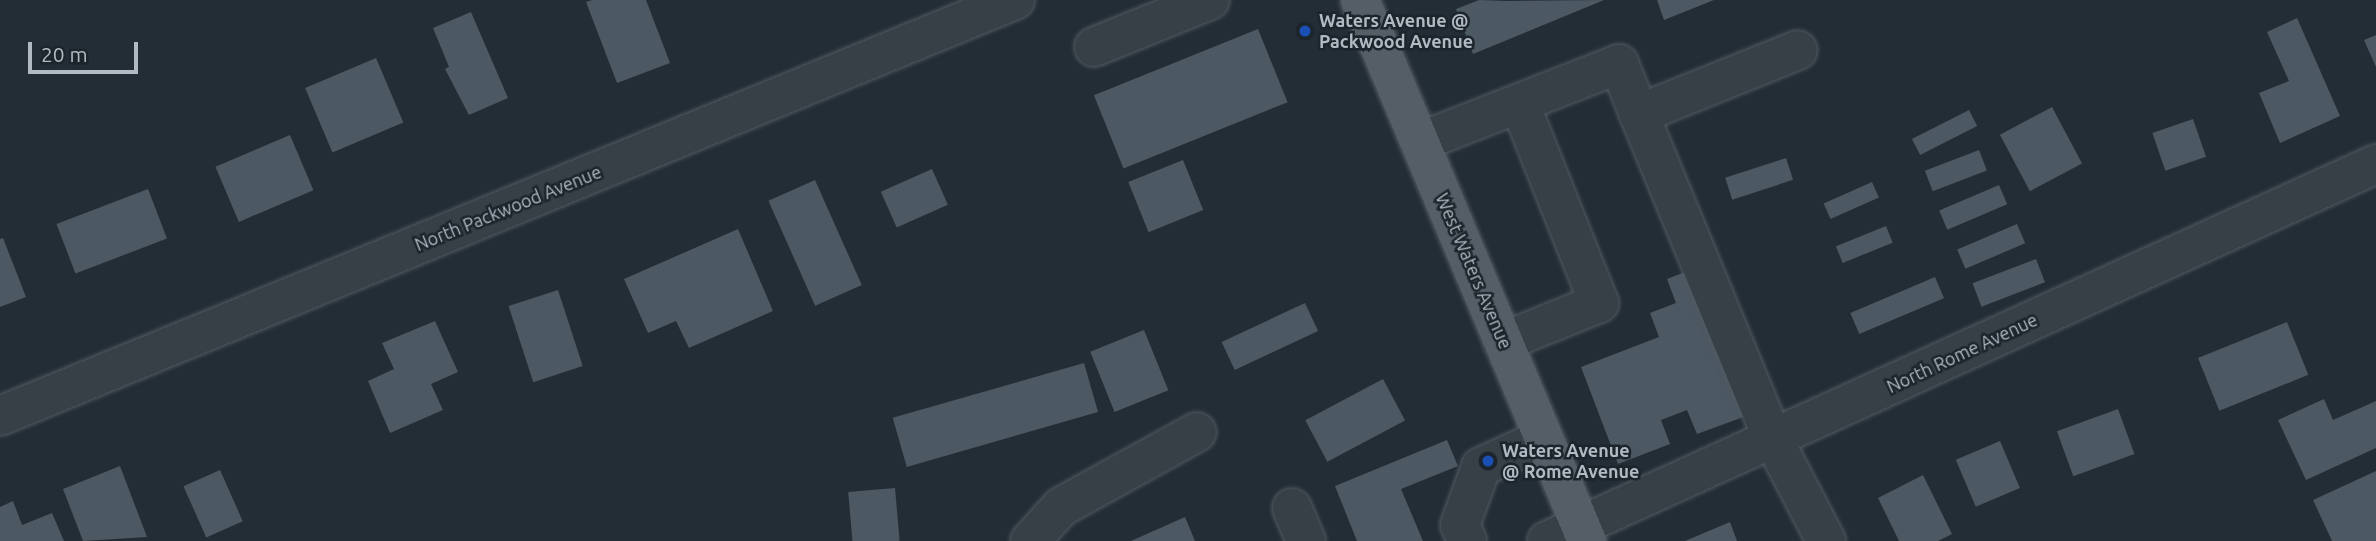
<!DOCTYPE html>
<html>
<head>
<meta charset="utf-8">
<style>
	body { margin:0 }
	#map { position:relative; width:2376px; height:541px; overflow:hidden; background:#232d36; font-family:Ubuntu,sans-serif }
	div>[style] { position:absolute }
	.building>* { inset:0; background:#4c5862; transform-origin:0 0 }
	.roads { filter:drop-shadow(0 0 2px #515a62) drop-shadow(0 0 2px #515a62) }
	.minor>* { height:38px; margin:-19px; padding:0 19px; transform-origin:19px; border-radius:19px; background:#373f47 }
	.major>* { height:38px; margin:-19px; padding:0 19px; transform-origin:19px; border-radius:19px; background:#555e67 }
	.dots>* { width:19px; height:19px; translate:-50% -50%; box-sizing:border-box; border:4px solid #1c242c; border-radius:50% }
	span { translate:-50% -50%; white-space:nowrap; text-align:center; line-height:1.15; -webkit-text-stroke:5px #1c242c; paint-order:stroke }
	.poi-label { font-size:18px; color:#b1bac3; font-weight:700 }
	.left { translate:0 -50%; text-align:left }
	.street-label { font-size:18px; color:#b1bac3 }
	.scale { position:absolute; left:28px; top:42px; width:110px; height:32px; box-sizing:border-box; border:4px solid #b1bac3; border-top:0; padding-left:9px; font-size:21px; line-height:24px; white-space:nowrap; color:#b1bac3; -webkit-text-stroke:5px #1c242c; paint-order:stroke }
</style>
</head>
<body>
<div id="map">
	<div class="building">
		<i style="clip-path:polygon(592px 0,646px 0,670px 63px,617px 83px,586px 2px)"></i>
		<i style="clip-path:polygon(1479px 0,1507px 1px,1604px 0,1473px 54px,1456px 9px)"></i>
		<i style="clip-path:polygon(1657px 0,1714px 0,1664px 20px)"></i>
		<i style="clip-path:polygon(471px 12px,508px 98px,469px 115px,445px 69px,449px 67px,433px 28px)"></i>
		<i style="clip-path:polygon(2297px 18px,2340px 116px,2280px 143px,2259px 93px,2289px 81px,2267px 32px)"></i>
		<i style="left:1258px;top:29px;width:79px;height:177px;rotate:68deg"></i>
		<i style="clip-path:polygon(2376px 35px,2376px 67px,2364px 40px)"></i>
		<i style="left:376px;top:58px;width:70px;height:77px;rotate:67deg"></i>
		<i style="left:2052px;top:107px;width:64px;height:59px;rotate:62deg"></i>
		<i style="left:1969px;top:110px;width:18px;height:64px;rotate:63deg"></i>
		<i style="left:2193px;top:119px;width:40px;height:43px;rotate:71deg"></i>
		<i style="left:290px;top:135px;width:60px;height:81px;rotate:67deg"></i>
		<i style="left:1979px;top:150px;width:22px;height:58px;rotate:69deg"></i>
		<i style="left:1786px;top:158px;width:23px;height:64px;rotate:72deg"></i>
		<i style="left:1183px;top:160px;width:54px;height:59px;rotate:68deg"></i>
		<i style="left:932px;top:169px;width:39px;height:56px;rotate:66deg"></i>
		<i style="left:815px;top:180px;width:115px;height:51px;rotate:66deg"></i>
		<i style="left:1872px;top:182px;width:17px;height:53px;rotate:66deg"></i>
		<i style="left:1999px;top:185px;width:21px;height:65px;rotate:67deg"></i>
		<i style="left:148px;top:189px;width:53px;height:98px;rotate:69deg"></i>
		<i style="left:2017px;top:224px;width:21px;height:65px;rotate:67deg"></i>
		<i style="left:1886px;top:226px;width:18px;height:54px;rotate:68deg"></i>
		<i style="clip-path:polygon(738px 229px,773px 311px,689px 348px,676px 321px,648px 333px,624px 279px)"></i>
		<i style="clip-path:polygon(3px 238px,26px 297px,0 307px,0 239px)"></i>
		<i style="left:2036px;top:259px;width:25px;height:68px;rotate:69deg"></i>
		<i style="clip-path:polygon(1693px 269px,1749px 415px,1697px 434px,1687px 410px,1661px 420px,1670px 444px,1618px 464px,1581px 367px,1659px 337px,1650px 313px,1676px 303px,1667px 279px)"></i>
		<i style="left:1935px;top:277px;width:23px;height:92px;rotate:67deg"></i>
		<i style="left:558px;top:290px;width:80px;height:52px;rotate:72deg"></i>
		<i style="left:1305px;top:303px;width:31px;height:92px;rotate:65deg"></i>
		<i style="clip-path:polygon(435px 321px,458px 372px,431px 384px,443px 410px,390px 433px,368px 381px,394px 369px,382px 343px)"></i>
		<i style="left:2287px;top:322px;width:57px;height:96px;rotate:68deg"></i>
		<i style="left:1144px;top:330px;width:65px;height:58px;rotate:68deg"></i>
		<i style="left:1084px;top:363px;width:51px;height:199px;rotate:74deg"></i>
		<i style="left:1383px;top:379px;width:47px;height:88px;rotate:62deg"></i>
		<i style="clip-path:polygon(2324px 399px,2333px 420px,2376px 401px,2376px 448px,2306px 480px,2278px 420px)"></i>
		<i style="left:2118px;top:409px;width:48px;height:65px;rotate:70deg"></i>
		<i style="clip-path:polygon(1447px 440px,1458px 466px,1401px 489px,1423px 541px,1357px 541px,1335px 486px)"></i>
		<i style="left:2000px;top:441px;width:51px;height:48px;rotate:67deg"></i>
		<i style="clip-path:polygon(120px 466px,147px 537px,83px 541px,63px 489px)"></i>
		<i style="left:220px;top:470px;width:56px;height:40px;rotate:66deg"></i>
		<i style="clip-path:polygon(2376px 471px,2376px 541px,2332px 541px,2313px 500px)"></i>
		<i style="clip-path:polygon(1923px 475px,1952px 534px,1938px 541px,1899px 541px,1878px 498px)"></i>
		<i style="left:895px;top:488px;width:53px;height:47px;rotate:85deg"></i>
		<i style="clip-path:polygon(13px 501px,22px 525px,52px 513px,64px 541px,0 541px,0 507px)"></i>
		<i style="clip-path:polygon(1185px 517px,1195px 541px,1131px 541px)"></i>
		<i style="clip-path:polygon(1730px 522px,1737px 541px,1685px 541px)"></i>
	</div>
	<div class="roads">
		<div class="minor">
			<i style="left:1094px;top:47px;width:125px;rotate:-22.1deg"></i>
			<i style="left:1639px;top:114px;width:352px;rotate:67.6deg"></i>
			<i style="left:1773px;top:439px;width:115px;rotate:62.5deg"></i>
			<i style="left:1420px;top:142px;width:214px;rotate:-21.4deg"></i>
			<i style="left:1619px;top:64px;width:54px;rotate:68.2deg"></i>
			<i style="left:1639px;top:114px;width:171px;rotate:-21.9deg"></i>
			<i style="left:1503px;top:342px;width:104px;rotate:-22.1deg"></i>
			<i style="left:1599px;top:303px;width:214px;rotate:-111.7deg"></i>
			<i style="left:0;top:416px;width:1097px;rotate:-22.29deg"></i>
			<i style="left:1292px;top:508px;width:36px;rotate:67deg"></i>
			<i style="left:1030px;top:541px;width:46px;rotate:-47.6deg"></i>
			<i style="left:1061px;top:507px;width:155px;rotate:-28.9deg"></i>
			<i style="left:1467px;top:541px;width:17px;rotate:-114deg"></i>
			<i style="left:1460px;top:525px;width:62px;rotate:-70.1deg"></i>
			<i style="left:1481px;top:467px;width:69px;rotate:-24.7deg"></i>
			<i style="left:1547px;top:541px;width:911px;rotate:-24.45deg"></i>
		</div>
		<div class="major">
			<i style="left:1360px;top:0;width:587px;rotate:67.24deg"></i>
		</div>
	</div>
	<div class="dots">
		<i style="left:1305px;top:31px;background:#1a4fb4"></i>
		<i style="left:1488px;top:461px;background:#1a4fb4"></i>
	</div>
	<div class="poi-label">
		<span class="left" style="left:1319px;top:31px">Waters Avenue @<br>Packwood Avenue</span>
		<span class="left" style="left:1502px;top:461px">Waters Avenue<br>@ Rome Avenue</span>
	</div>
	<div class="street-label">
		<span style="left:508px;top:208px;rotate:-22deg">North Packwood Avenue</span>
		<span style="left:1474px;top:271px;rotate:67deg">West Waters Avenue</span>
		<span style="left:1962px;top:353px;rotate:-25deg">North Rome Avenue</span>
	</div>
	<div class="scale">20 m</div>
</div>
</body>
</html>
